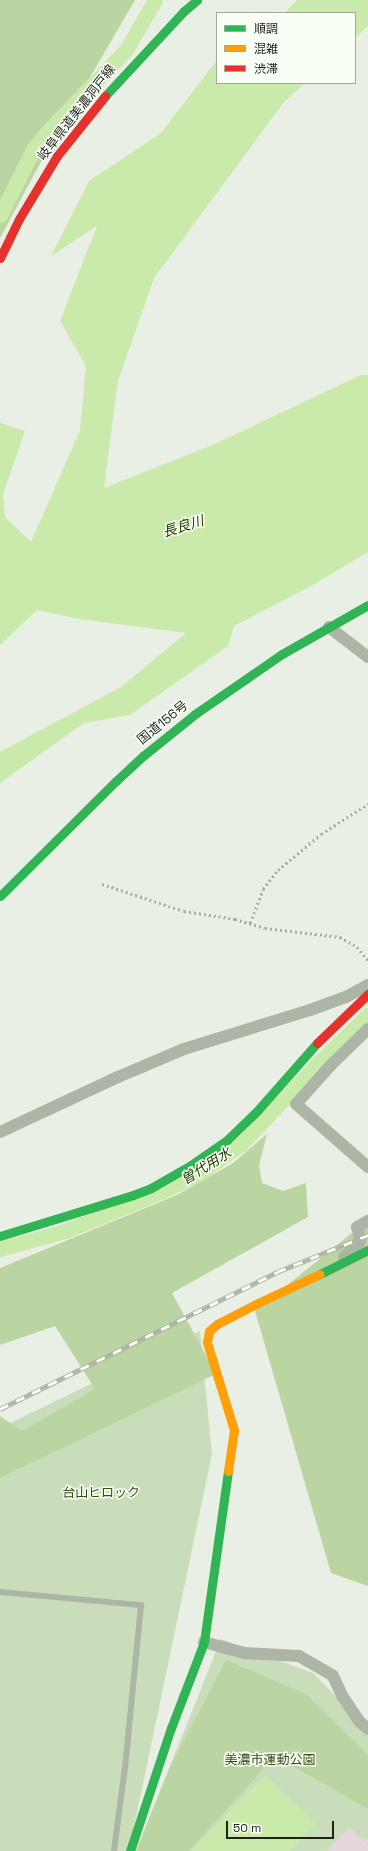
<!DOCTYPE html>
<html>
<head>
<meta charset="utf-8">
<style>
	body { margin:0 }
	#map { position:relative; width:368px; height:1851px; overflow:hidden; background:#e9efe4; font-family:"Space Grotesk","Noto Sans JP",sans-serif }
	div>[style] { position:absolute }
	.green>* { inset:0; background:#caddba }
	.forest>* { inset:0; background:#bbd5a2 }
	.water>* { inset:0; background:#c9eaaa }
	.canal>* { height:15px; margin:-7.5px; padding:0 7.5px; transform-origin:7.5px; border-radius:7.5px; background:#c9eaaa }
	.building>* { inset:0; background:#e5d7dd }
	.path>* { height:2.5px; margin-top:-1.25px; transform-origin:0; background:repeating-linear-gradient(90deg,#a6aea0 0 2px,transparent 0 5px) }
	.lane>* { height:6px; margin:-3px; padding:0 3px; transform-origin:3px; border-radius:3px; background:#adb6a6 }
	.street>* { height:12px; margin:-6px; padding:0 6px; transform-origin:6px; border-radius:6px; background:#adb6a6 }
	.fast>* { height:9px; margin:-4.5px; padding:0 4.5px; transform-origin:4.5px; border-radius:4.5px; background:#30b455 }
	.slow>* { height:9px; margin:-4.5px; padding:0 4.5px; transform-origin:4.5px; border-radius:4.5px; background:#ff9f0a }
	.jam>* { height:9px; margin:-4.5px; padding:0 4.5px; transform-origin:4.5px; border-radius:4.5px; background:#e5322d }
	.rail>* { height:4.5px; margin-top:-2.25px; transform-origin:0; background:repeating-linear-gradient(90deg,#fafff6 0 9px,#aeb4a8 0 18px); box-sizing:border-box; border-block:1px solid #aeb4a8 }
	span { translate:-50% -50%; white-space:nowrap; text-align:center; line-height:1.15; -webkit-text-stroke:3px #fafff6; paint-order:stroke }
	.street-label { font-size:13px; color:#1d221a }
	.park-label { font-size:13px; color:#344f14 }
	.water-label { font-size:14px; color:#243e00; font-style:italic }
	.legend { position:absolute; left:216px; top:12px; width:140px; height:72px; box-sizing:border-box; background:#fafff6; border:1px solid #a2a79e; margin:0; padding:5px 7px; list-style:none; font-size:12px; color:#1d221a }
	.legend li { display:flex; align-items:center; gap:8px; height:20px }
	.legend b { width:20px; border:1px solid #a2a79e }
	.scale { position:absolute; left:226px; top:1821px; width:108px; height:18px; box-sizing:border-box; border:2px solid #1d221a; border-top:0; padding-left:5px; font-size:12px; line-height:14px; white-space:nowrap; color:#1d221a; -webkit-text-stroke:3px #fafff6; paint-order:stroke }
</style>
</head>
<body>
<div id="map">
	<div class="green">
		<i style="clip-path:polygon(200px 1331px,212px 1454px,129px 1851px,0 1851px,0 1428px)"></i>
		<i style="clip-path:polygon(221px 1639px,313px 1673px,368px 1729px,368px 1851px,136px 1851px)"></i>
	</div>
	<div class="forest">
		<i style="clip-path:polygon(0 0,135px 0,43px 158px,0 238px)"></i>
		<i style="clip-path:polygon(267px 1134px,259px 1165px,262px 1183px,283px 1191px,306px 1183px,308px 1217px,172px 1293px,216px 1374px,0 1478px,0 1416px,22px 1431px,95px 1389px,55px 1326px,0 1345px,0 1268px,177px 1195px,233px 1163px)"></i>
		<i style="clip-path:polygon(368px 1220px,368px 1586px,331px 1573px,255px 1311px)"></i>
		<i style="clip-path:polygon(226px 1660px,306px 1694px,368px 1755px,368px 1809px,275px 1756px,189px 1851px,136px 1851px,170px 1767px)"></i>
	</div>
	<div class="water">
		<i style="clip-path:polygon(297px 0,368px 0,368px 26px,355px 38px,355px 13px,284px 13px)"></i>
		<i style="clip-path:polygon(217px 60px,217px 83px,305px 83px,284px 102px,154px 278px,118px 381px,104px 488px,213px 445px,361px 375px,368px 375px,368px 552px,311px 586px,234px 626px,228px 646px,130px 715px,84px 723px,0 783px,0 752px,121px 687px,186px 633px,79px 619px,37px 610px,0 645px,0 423px,25px 431px,3px 494px,5px 517px,31px 542px,80px 431px,86px 366px,60px 321px,97px 226px,51px 256px,89px 181px,161px 133px)"></i>
		<i style="clip-path:polygon(265px 1775px,316px 1824px,290px 1851px,191px 1851px)"></i>
	</div>
	<div class="canal">
		<i style="left:0;top:215px;width:75px;rotate:-63.1deg"></i>
		<i style="left:34px;top:148px;width:19px;rotate:-51deg"></i>
		<i style="left:46px;top:133px;width:115px;rotate:-46.1deg"></i>
		<i style="left:126px;top:50px;width:58px;rotate:-59.9deg"></i>
		<i style="left:0;top:1249px;width:67px;rotate:-15.5deg"></i>
		<i style="left:65px;top:1231px;width:108px;rotate:-22.3deg"></i>
		<i style="left:165px;top:1190px;width:39px;rotate:-26deg"></i>
		<i style="left:200px;top:1173px;width:50px;rotate:-35.3deg"></i>
		<i style="left:241px;top:1144px;width:106px;rotate:-46.5deg"></i>
		<i style="left:314px;top:1067px;width:75px;rotate:-43.9deg"></i>
	</div>
	<div class="building">
		<i style="clip-path:polygon(349px 1827px,365px 1842px,368px 1838px,368px 1851px,327px 1851px)"></i>
	</div>
	<div class="path">
		<i style="left:102px;top:884px;width:86px;rotate:18.2deg"></i>
		<i style="left:184px;top:911px;width:52px;rotate:8.9deg"></i>
		<i style="left:235px;top:919px;width:31px;rotate:17deg"></i>
		<i style="left:265px;top:928px;width:76px;rotate:6.8deg"></i>
		<i style="left:340px;top:937px;width:20px;rotate:30deg"></i>
		<i style="left:357px;top:947px;width:17px;rotate:50deg"></i>
		<i style="left:250px;top:923px;width:36px;rotate:-69deg"></i>
		<i style="left:263px;top:889px;width:24px;rotate:-52deg"></i>
		<i style="left:278px;top:870px;width:56px;rotate:-39.9deg"></i>
		<i style="left:321px;top:834px;width:56px;rotate:-32.6deg"></i>
	</div>
	<div class="lane">
		<i style="left:0;top:1592px;width:142px;rotate:5.3deg"></i>
		<i style="left:141px;top:1605px;width:163px;rotate:95.6deg"></i>
		<i style="left:125px;top:1767px;width:85px;rotate:97.5deg"></i>
	</div>
	<div class="street">
		<i style="left:329px;top:627px;width:49px;rotate:37.6deg"></i>
		<i style="left:368px;top:1029px;width:52px;rotate:135.8deg"></i>
		<i style="left:331px;top:1065px;width:52px;rotate:131.9deg"></i>
		<i style="left:296px;top:1104px;width:96px;rotate:41.2deg"></i>
		<i style="left:0;top:1132px;width:130px;rotate:-25deg"></i>
		<i style="left:118px;top:1077px;width:72px;rotate:-23deg"></i>
		<i style="left:184px;top:1049px;width:132px;rotate:-17.2deg"></i>
		<i style="left:310px;top:1010px;width:38px;rotate:-20deg"></i>
		<i style="left:346px;top:997px;width:25px;rotate:-29deg"></i>
		<i style="left:344px;top:1257px;width:20px;rotate:-41deg"></i>
		<i style="left:359px;top:1244px;width:6px;rotate:-81deg"></i>
		<i style="left:360px;top:1238px;width:11px;rotate:-105deg"></i>
		<i style="left:357px;top:1227px;width:13px;rotate:-29deg"></i>
		<i style="left:204px;top:1642px;width:41px;rotate:15.4deg"></i>
		<i style="left:244px;top:1653px;width:55px;rotate:3.1deg"></i>
		<i style="left:299px;top:1656px;width:39px;rotate:30deg"></i>
		<i style="left:333px;top:1676px;width:23px;rotate:65deg"></i>
		<i style="left:343px;top:1697px;width:29px;rotate:56deg"></i>
		<i style="left:359px;top:1721px;width:12px;rotate:42deg"></i>
	</div>
	<div class="fast">
		<i style="left:105px;top:96px;width:116px;rotate:-47.1deg"></i>
		<i style="left:184px;top:11px;width:17px;rotate:-40deg"></i>
		<i style="left:0;top:896px;width:163px;rotate:-44.8deg"></i>
		<i style="left:116px;top:781px;width:37px;rotate:-43deg"></i>
		<i style="left:143px;top:756px;width:67px;rotate:-38.9deg"></i>
		<i style="left:195px;top:714px;width:106px;rotate:-34.6deg"></i>
		<i style="left:282px;top:654px;width:99px;rotate:-29.7deg"></i>
		<i style="left:0;top:1236px;width:139px;rotate:-17.1deg"></i>
		<i style="left:133px;top:1195px;width:19px;rotate:-21deg"></i>
		<i style="left:151px;top:1188px;width:46px;rotate:-29.9deg"></i>
		<i style="left:191px;top:1165px;width:44px;rotate:-34.8deg"></i>
		<i style="left:227px;top:1140px;width:42px;rotate:-44deg"></i>
		<i style="left:257px;top:1111px;width:91px;rotate:-48.6deg"></i>
		<i style="left:320px;top:1274px;width:54px;rotate:-26.6deg"></i>
		<i style="left:130px;top:1851px;width:130px;rotate:-71.6deg"></i>
		<i style="left:171px;top:1728px;width:92px;rotate:-69deg"></i>
		<i style="left:204px;top:1642px;width:173px;rotate:-82deg"></i>
	</div>
	<div class="slow">
		<i style="left:228px;top:1471px;width:41px;rotate:-81.7deg"></i>
		<i style="left:234px;top:1430px;width:92px;rotate:-107.1deg"></i>
		<i style="left:207px;top:1342px;width:11px;rotate:-80deg"></i>
		<i style="left:209px;top:1331px;width:11px;rotate:-41deg"></i>
		<i style="left:217px;top:1324px;width:46px;rotate:-27.1deg"></i>
		<i style="left:258px;top:1303px;width:68px;rotate:-25.1deg"></i>
	</div>
	<div class="jam">
		<i style="left:0;top:258px;width:43px;rotate:-64deg"></i>
		<i style="left:19px;top:219px;width:74px;rotate:-58.9deg"></i>
		<i style="left:57px;top:156px;width:77px;rotate:-51.3deg"></i>
		<i style="left:317px;top:1043px;width:71px;rotate:-43.9deg"></i>
	</div>
	<div class="rail">
		<i style="left:0;top:1409px;width:309px;rotate:-26.3deg"></i>
		<i style="left:277px;top:1272px;width:98px;rotate:-22.1deg"></i>
	</div>
	<div class="street-label">
		<span style="left:77px;top:113px;rotate:-52deg">岐阜県道美濃洞戸線</span>
		<span style="left:163px;top:723px;rotate:-39deg">国道156号</span>
	</div>
	<div class="park-label">
		<span style="left:101px;top:1493px">台山ヒロック</span>
		<span style="left:270px;top:1760px">美濃市運動公園</span>
	</div>
	<div class="water-label">
		<span style="left:183px;top:526px;rotate:-17deg">長良川</span>
		<span style="left:206px;top:1166px;rotate:-32deg">曽代用水</span>
	</div>
	<ul class="legend">
	<li><b style="height:5px;background:#30b455"></b>順調</li>
	<li><b style="height:5px;background:#ff9f0a"></b>混雑</li>
	<li><b style="height:5px;background:#e5322d"></b>渋滞</li>
	</ul>
	<div class="scale">50 m</div>
</div>
</body>
</html>
